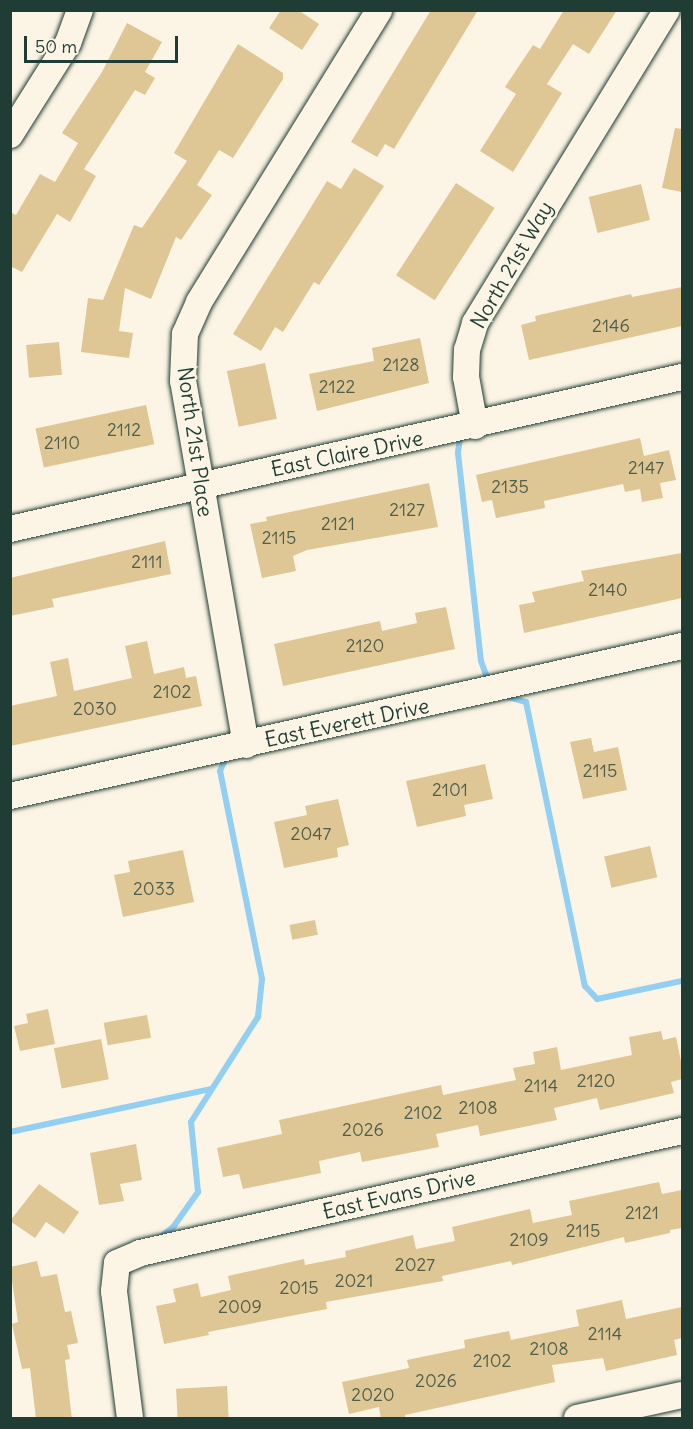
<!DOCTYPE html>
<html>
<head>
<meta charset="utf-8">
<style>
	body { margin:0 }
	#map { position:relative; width:693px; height:1429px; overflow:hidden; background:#fcf5e5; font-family:Delius,sans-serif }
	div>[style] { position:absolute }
	.stream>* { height:6px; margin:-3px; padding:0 3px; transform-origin:3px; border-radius:3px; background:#93cef3 }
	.building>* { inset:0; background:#dec695; transform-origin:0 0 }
	.roads { filter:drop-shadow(0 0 2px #1f3d34) drop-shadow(0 0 2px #1f3d34) }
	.street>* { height:26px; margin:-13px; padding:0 13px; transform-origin:13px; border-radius:13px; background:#fcf5e5 }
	span { translate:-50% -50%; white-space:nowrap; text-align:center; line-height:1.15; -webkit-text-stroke:5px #fcf5e5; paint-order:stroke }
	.number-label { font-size:18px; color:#4f5f4c }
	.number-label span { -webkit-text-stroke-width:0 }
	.street-label { font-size:21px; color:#1f3d34 }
	.frame { position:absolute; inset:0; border:12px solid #1f3d34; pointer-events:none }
	.scale { position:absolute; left:24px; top:36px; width:154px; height:27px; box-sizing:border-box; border:3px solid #1f3d34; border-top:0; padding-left:8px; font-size:18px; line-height:21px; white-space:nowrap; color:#1f3d34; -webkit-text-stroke:4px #fcf5e5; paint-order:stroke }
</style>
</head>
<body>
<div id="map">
	<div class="stream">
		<i style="left:461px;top:433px;width:20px;rotate:99deg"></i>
		<i style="left:458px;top:453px;width:209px;rotate:83.7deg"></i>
		<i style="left:481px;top:661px;width:23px;rotate:70deg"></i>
		<i style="left:505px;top:696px;width:22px;rotate:16deg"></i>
		<i style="left:526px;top:702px;width:290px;rotate:78.3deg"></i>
		<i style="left:585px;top:986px;width:18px;rotate:47deg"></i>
		<i style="left:597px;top:999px;width:87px;rotate:-12deg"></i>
		<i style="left:10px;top:1132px;width:206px;rotate:-12.1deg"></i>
		<i style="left:157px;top:1240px;width:22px;rotate:-39deg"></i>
		<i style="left:174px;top:1226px;width:42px;rotate:-54.8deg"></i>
		<i style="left:198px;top:1192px;width:70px;rotate:-95.7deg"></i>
		<i style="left:191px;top:1122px;width:125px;rotate:-57.5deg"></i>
		<i style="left:258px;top:1017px;width:38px;rotate:-84deg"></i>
		<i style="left:262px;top:979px;width:212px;rotate:-101.4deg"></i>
		<i style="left:220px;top:771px;width:17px;rotate:-66deg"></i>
	</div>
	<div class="building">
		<i style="clip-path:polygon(281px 10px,298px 10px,319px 24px,302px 50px,269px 28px)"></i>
		<i style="clip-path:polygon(431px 10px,478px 10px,394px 149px,385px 144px,377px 157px,351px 142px)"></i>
		<i style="clip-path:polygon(564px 10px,617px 10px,589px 54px,573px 44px,547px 84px,562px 93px,513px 172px,480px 151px,516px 94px,505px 87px,533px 45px,540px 49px)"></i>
		<i style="clip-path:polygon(127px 23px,162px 42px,145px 72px,155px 78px,145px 95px,135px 90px,84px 169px,96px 176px,70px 222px,57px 214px,22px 272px,10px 266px,10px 212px,16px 215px,40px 174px,55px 182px,78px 143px,62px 133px,102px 72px)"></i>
		<i style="clip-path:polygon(238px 44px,283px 73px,283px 79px,233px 158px,219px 150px,197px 185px,212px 195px,181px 240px,176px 237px,151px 299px,125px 288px,119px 331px,133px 333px,129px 358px,81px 352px,88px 298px,103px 300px,134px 225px,142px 228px,187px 161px,174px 153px)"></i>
		<i style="clip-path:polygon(675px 128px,682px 129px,682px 192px,662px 188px)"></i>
		<i style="clip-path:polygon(354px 168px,384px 186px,319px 285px,314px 282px,283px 332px,275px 327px,261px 351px,233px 334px,327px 181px,341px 189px)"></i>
		<i style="left:456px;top:183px;width:46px;height:110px;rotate:33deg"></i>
		<i style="left:641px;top:184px;width:37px;height:54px;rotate:76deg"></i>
		<i style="clip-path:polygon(682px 287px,682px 326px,529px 360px,521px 325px,536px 321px,535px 316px,631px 294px,632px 297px)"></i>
		<i style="clip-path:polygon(420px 338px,429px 383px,317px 411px,309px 374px,374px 361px,372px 348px)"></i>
		<i style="left:59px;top:342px;width:33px;height:33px;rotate:85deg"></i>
		<i style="left:265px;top:363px;width:57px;height:39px;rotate:78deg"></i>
		<i style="left:146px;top:405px;width:40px;height:113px;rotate:78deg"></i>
		<i style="clip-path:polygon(640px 438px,644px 456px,669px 450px,676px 480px,660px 483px,663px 498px,642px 502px,640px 489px,625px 492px,623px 484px,544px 501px,545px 508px,496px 518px,492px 500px,482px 502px,476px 475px)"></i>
		<i style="clip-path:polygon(429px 483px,438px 527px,307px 550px,293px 556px,296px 571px,262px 578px,250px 524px,267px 521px,266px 517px)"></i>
		<i style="clip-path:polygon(165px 541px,171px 574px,52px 599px,54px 607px,10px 616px,10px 578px)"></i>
		<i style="clip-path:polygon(682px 553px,682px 598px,524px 633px,519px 605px,535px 602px,532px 592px,584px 581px,581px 571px)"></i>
		<i style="clip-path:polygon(446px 607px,455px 649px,283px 686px,274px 644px,380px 621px,382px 631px,417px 623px,415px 613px)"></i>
		<i style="clip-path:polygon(147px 641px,154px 674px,184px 667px,186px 678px,196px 676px,202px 706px,10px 746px,10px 706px,57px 696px,50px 662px,68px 658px,74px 691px,132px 678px,125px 646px)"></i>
		<i style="clip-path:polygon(591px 738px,594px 752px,618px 747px,627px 790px,583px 799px,570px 742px)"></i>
		<i style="clip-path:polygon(485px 764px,493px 799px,464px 805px,466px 816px,417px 827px,406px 781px)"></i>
		<i style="clip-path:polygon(338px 799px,349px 845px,337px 848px,338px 857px,284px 868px,274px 822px,307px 815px,305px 806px)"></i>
		<i style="left:650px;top:846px;width:32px;height:47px;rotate:77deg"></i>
		<i style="clip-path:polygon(183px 850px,194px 902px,123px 917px,114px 875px,130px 872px,128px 861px)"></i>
		<i style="left:315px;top:920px;width:15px;height:26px;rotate:79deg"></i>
		<i style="clip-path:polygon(48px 1009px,55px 1044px,20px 1051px,14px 1026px,28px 1023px,26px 1014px)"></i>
		<i style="left:147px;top:1015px;width:23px;height:44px;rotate:80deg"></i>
		<i style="clip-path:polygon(661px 1031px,663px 1040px,676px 1037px,682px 1066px,682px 1079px,671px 1082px,674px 1093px,600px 1110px,597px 1098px,554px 1108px,557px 1120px,480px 1136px,478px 1125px,436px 1134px,439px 1147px,362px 1162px,360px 1152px,319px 1161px,321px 1173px,243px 1189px,239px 1174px,223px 1177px,217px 1148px,282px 1134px,279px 1120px,441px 1085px,443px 1095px,516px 1080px,513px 1068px,535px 1064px,533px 1052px,557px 1047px,561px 1070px,632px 1055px,629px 1037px)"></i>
		<i style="left:101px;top:1039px;width:41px;height:48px;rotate:79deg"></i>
		<i style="clip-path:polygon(136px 1144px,142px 1180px,120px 1184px,124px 1201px,99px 1205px,90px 1153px)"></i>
		<i style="clip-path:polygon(659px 1182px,662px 1194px,682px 1190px,682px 1228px,670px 1230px,670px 1233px,625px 1243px,624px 1237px,512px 1265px,511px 1261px,442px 1276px,443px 1281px,326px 1302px,327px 1309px,208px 1332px,209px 1335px,164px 1344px,156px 1306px,176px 1302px,173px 1289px,198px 1283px,201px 1297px,231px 1290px,228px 1276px,304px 1259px,305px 1265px,346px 1257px,345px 1251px,413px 1235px,416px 1249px,455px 1241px,452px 1227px,530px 1209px,533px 1223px,572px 1215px,569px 1201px)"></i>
		<i style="clip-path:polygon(39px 1184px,79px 1212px,64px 1234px,46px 1222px,35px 1238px,10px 1221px)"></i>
		<i style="clip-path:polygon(37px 1261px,41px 1277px,57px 1274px,65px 1312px,71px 1311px,78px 1343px,67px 1345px,70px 1359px,65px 1360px,72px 1419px,36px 1419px,30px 1368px,22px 1369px,12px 1324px,18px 1322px,10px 1267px)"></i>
		<i style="clip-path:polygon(622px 1300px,626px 1319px,682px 1307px,682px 1338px,674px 1340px,677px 1355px,606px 1371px,603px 1358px,552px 1365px,555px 1382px,405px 1415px,405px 1419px,381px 1419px,379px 1407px,349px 1414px,342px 1382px,409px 1368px,407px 1360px,465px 1348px,464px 1340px,509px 1331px,511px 1340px,579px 1326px,576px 1310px)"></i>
		<i style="left:227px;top:1386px;width:33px;height:51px;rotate:87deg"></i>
	</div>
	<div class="roads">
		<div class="street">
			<i style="left:10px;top:135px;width:109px;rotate:-57.8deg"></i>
			<i style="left:68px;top:43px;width:35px;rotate:-70deg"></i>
			<i style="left:475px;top:426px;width:50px;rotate:-100.4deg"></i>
			<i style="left:466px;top:377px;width:27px;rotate:-88deg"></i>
			<i style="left:467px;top:350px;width:28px;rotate:-73deg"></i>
			<i style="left:475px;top:323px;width:367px;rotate:-58.5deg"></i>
			<i style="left:10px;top:529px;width:689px;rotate:-12.75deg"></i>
			<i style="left:246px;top:745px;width:369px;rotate:-99.8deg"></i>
			<i style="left:183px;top:381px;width:47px;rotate:-87.6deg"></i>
			<i style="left:185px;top:334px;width:35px;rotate:-66deg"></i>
			<i style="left:199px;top:302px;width:343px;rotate:-58.3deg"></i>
			<i style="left:10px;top:796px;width:689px;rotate:-12.58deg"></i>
			<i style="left:130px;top:1418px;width:128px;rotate:-97.2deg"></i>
			<i style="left:114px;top:1291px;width:28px;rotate:-84deg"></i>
			<i style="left:117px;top:1263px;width:25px;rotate:-23deg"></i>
			<i style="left:140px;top:1253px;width:556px;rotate:-12.69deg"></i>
			<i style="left:577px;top:1418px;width:107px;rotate:-12.4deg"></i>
		</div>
	</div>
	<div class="number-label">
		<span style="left:611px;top:326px">2146</span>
		<span style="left:401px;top:365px">2128</span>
		<span style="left:337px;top:387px">2122</span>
		<span style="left:124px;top:430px">2112</span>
		<span style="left:62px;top:443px">2110</span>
		<span style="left:646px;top:468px">2147</span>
		<span style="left:510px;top:487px">2135</span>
		<span style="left:407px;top:510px">2127</span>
		<span style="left:338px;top:524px">2121</span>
		<span style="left:279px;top:538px">2115</span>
		<span style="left:147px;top:562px">2111</span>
		<span style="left:608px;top:590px">2140</span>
		<span style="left:365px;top:646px">2120</span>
		<span style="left:172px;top:692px">2102</span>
		<span style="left:95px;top:709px">2030</span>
		<span style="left:600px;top:771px">2115</span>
		<span style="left:450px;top:790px">2101</span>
		<span style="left:311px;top:834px">2047</span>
		<span style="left:154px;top:889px">2033</span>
		<span style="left:596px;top:1081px">2120</span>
		<span style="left:541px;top:1086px">2114</span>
		<span style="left:478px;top:1108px">2108</span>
		<span style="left:423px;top:1113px">2102</span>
		<span style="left:363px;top:1130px">2026</span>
		<span style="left:642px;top:1213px">2121</span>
		<span style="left:583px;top:1231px">2115</span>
		<span style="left:529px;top:1240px">2109</span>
		<span style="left:415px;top:1265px">2027</span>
		<span style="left:354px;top:1281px">2021</span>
		<span style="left:299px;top:1288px">2015</span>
		<span style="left:240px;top:1307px">2009</span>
		<span style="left:605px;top:1334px">2114</span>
		<span style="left:549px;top:1349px">2108</span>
		<span style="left:492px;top:1361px">2102</span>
		<span style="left:436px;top:1381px">2026</span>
		<span style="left:373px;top:1395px">2020</span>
	</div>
	<div class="street-label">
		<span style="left:512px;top:265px;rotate:-60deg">North 21st Way</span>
		<span style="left:195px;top:442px;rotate:82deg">North 21st Place</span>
		<span style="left:347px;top:454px;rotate:-12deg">East Claire Drive</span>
		<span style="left:347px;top:723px;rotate:-12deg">East Everett Drive</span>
		<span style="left:399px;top:1195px;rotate:-13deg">East Evans Drive</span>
	</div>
	<div class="frame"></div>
	<div class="scale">50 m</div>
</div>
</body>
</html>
